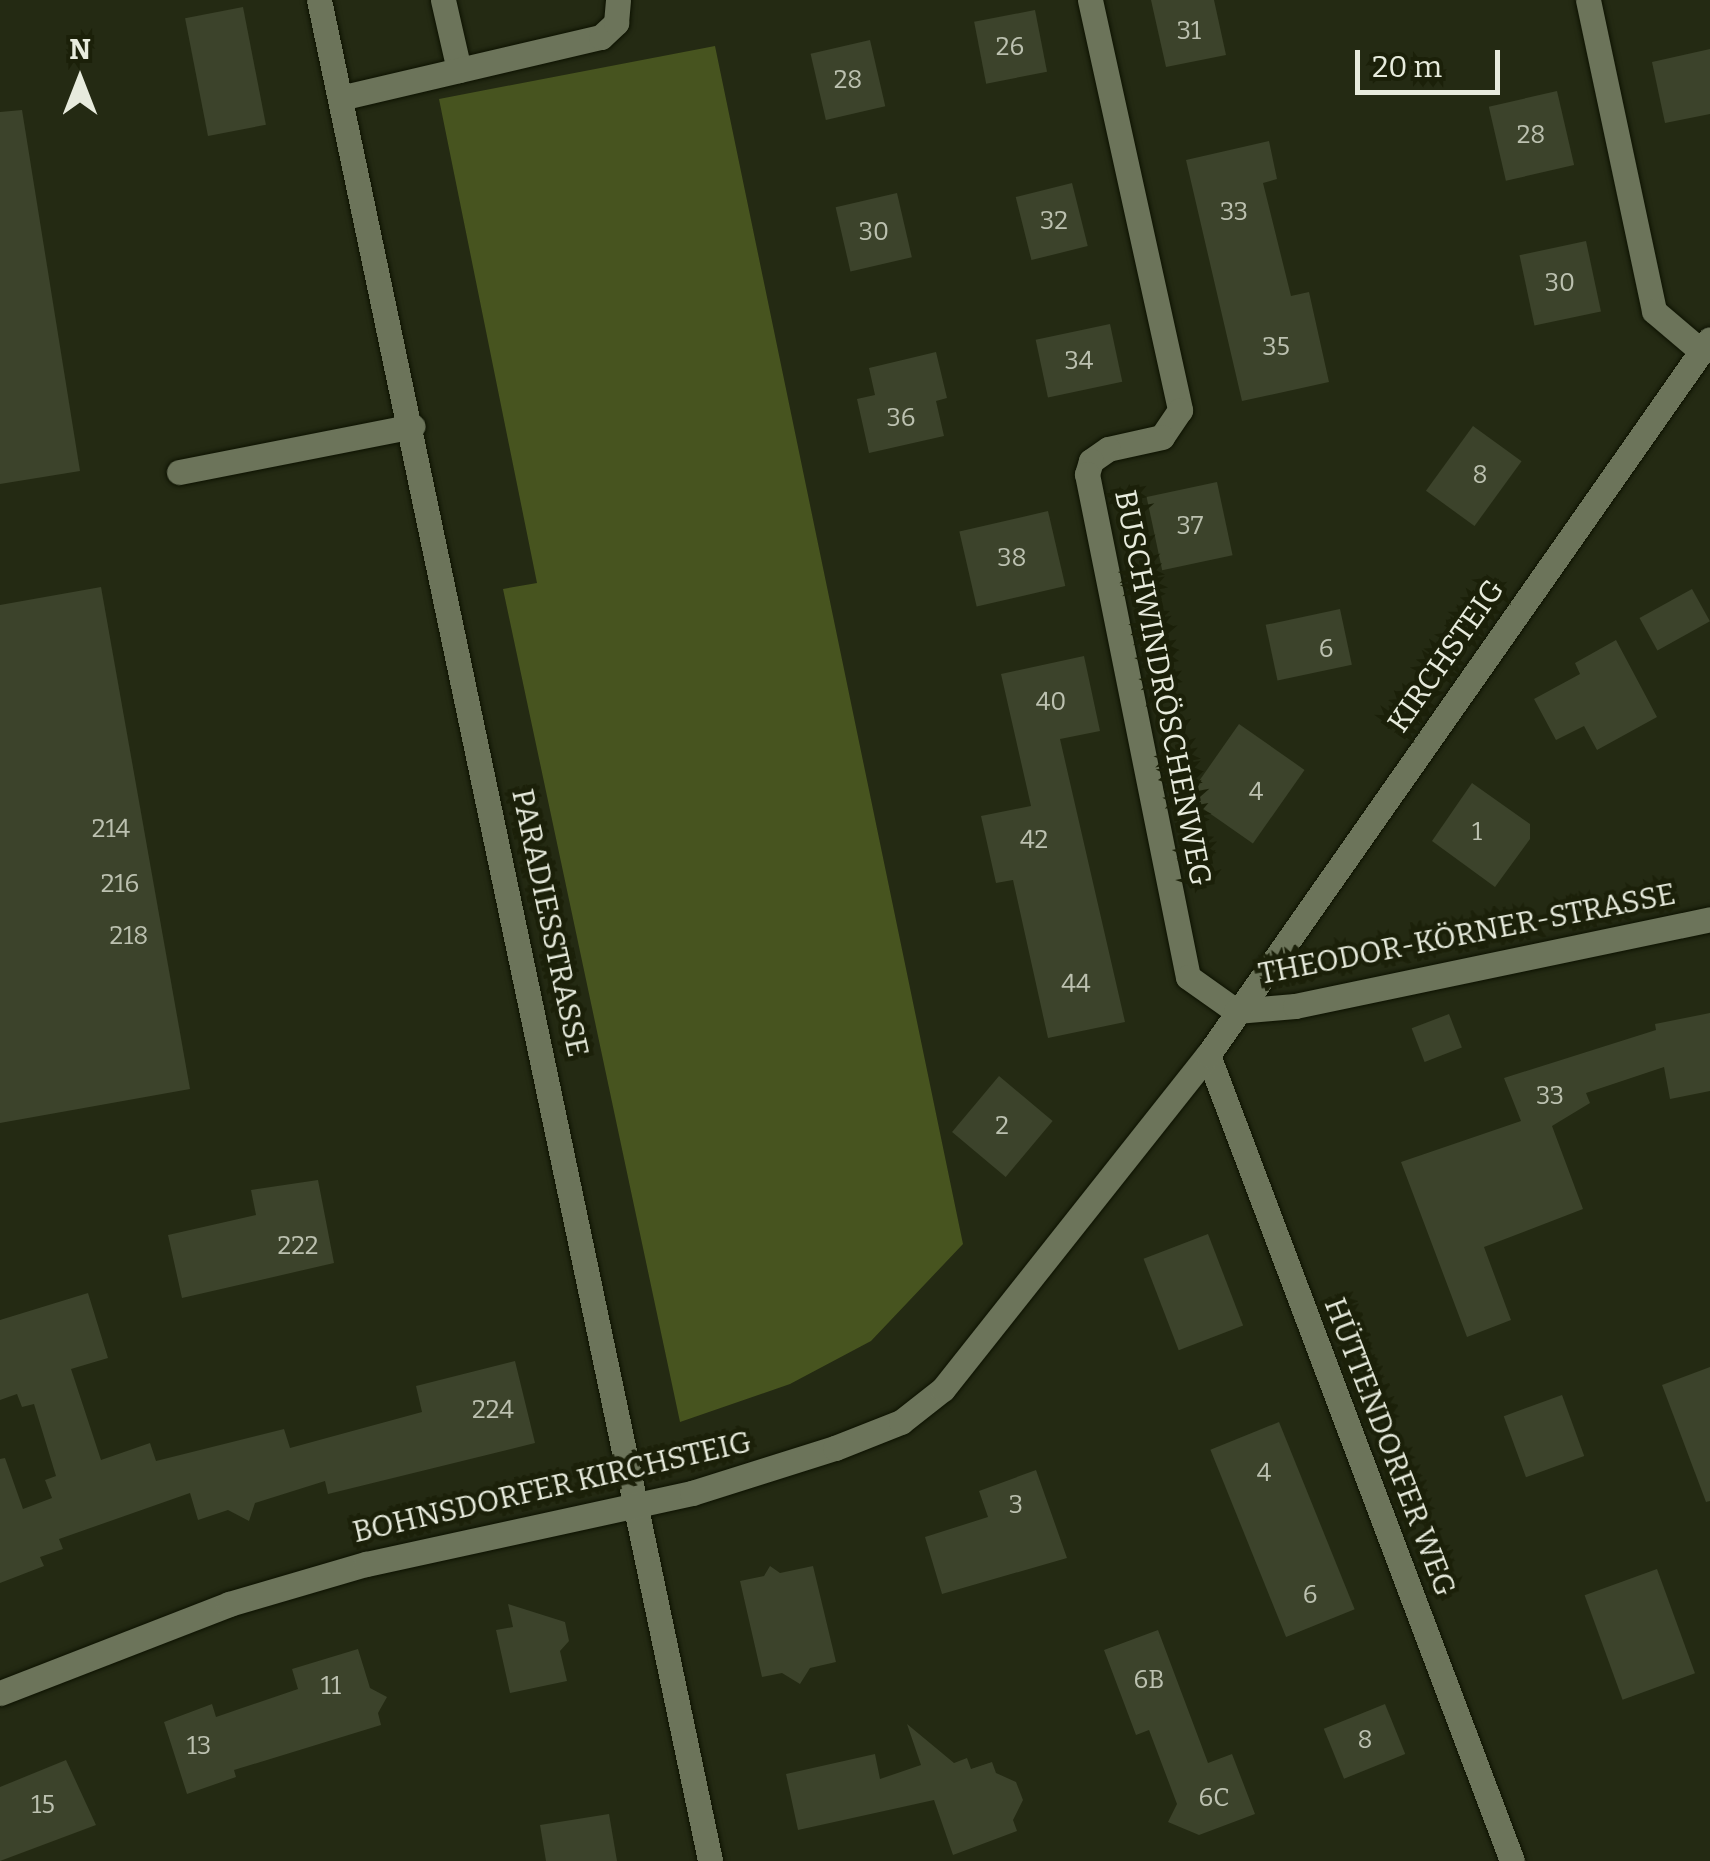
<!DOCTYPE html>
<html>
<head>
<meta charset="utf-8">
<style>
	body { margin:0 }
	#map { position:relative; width:1710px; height:1861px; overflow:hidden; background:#242a13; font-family:Bitter,serif }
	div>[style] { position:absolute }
	.green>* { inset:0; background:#47541f }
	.building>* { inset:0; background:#3c432b; transform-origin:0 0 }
	.roads { filter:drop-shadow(0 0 2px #0d1200) drop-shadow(0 0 2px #0d1200) }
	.lane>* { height:25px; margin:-12.5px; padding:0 12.5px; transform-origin:12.5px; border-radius:12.5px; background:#6c745a }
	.street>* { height:25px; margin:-12.5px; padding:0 12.5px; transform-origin:12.5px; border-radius:12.5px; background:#6c745a }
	span { translate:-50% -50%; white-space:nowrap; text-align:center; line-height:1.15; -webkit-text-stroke:9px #1b2009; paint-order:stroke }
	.number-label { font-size:25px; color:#bcc1b0 }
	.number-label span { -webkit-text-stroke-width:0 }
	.street-label { font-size:30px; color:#e7ebdd }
	.north { position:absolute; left:30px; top:30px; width:100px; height:100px; -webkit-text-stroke:8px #1b2009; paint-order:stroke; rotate:0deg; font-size:28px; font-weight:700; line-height:40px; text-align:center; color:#e7ebdd }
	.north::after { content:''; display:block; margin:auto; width:35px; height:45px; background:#e7ebdd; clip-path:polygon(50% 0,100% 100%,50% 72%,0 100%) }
	.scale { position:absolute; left:1355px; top:50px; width:145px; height:45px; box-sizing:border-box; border:5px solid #e7ebdd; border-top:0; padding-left:12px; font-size:30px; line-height:35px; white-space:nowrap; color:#e7ebdd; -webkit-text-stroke:8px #1b2009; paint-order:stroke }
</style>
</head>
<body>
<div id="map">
	<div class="green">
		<i style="clip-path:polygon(715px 46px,963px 1244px,871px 1341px,790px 1384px,680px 1422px,503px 589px,537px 583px,439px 99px)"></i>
	</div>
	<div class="building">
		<i style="clip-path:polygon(1151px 0,1214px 0,1226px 55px,1166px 67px)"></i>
		<i style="left:243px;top:7px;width:120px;height:59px;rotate:79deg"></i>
		<i style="left:1035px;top:10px;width:63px;height:62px;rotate:79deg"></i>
		<i style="left:870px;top:40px;width:68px;height:61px;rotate:77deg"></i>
		<i style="clip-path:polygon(1710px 49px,1710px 114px,1665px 123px,1652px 62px)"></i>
		<i style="left:1557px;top:91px;width:76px;height:70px;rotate:77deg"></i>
		<i style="clip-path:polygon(22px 110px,80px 471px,0 484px,0 112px)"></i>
		<i style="clip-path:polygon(1269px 141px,1277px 179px,1263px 183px,1291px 296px,1309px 292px,1329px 382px,1242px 401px,1186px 160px)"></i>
		<i style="left:1072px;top:183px;width:65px;height:58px;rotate:76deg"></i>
		<i style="left:897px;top:193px;width:66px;height:63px;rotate:77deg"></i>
		<i style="left:1586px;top:241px;width:72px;height:68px;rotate:78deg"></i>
		<i style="left:1110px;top:324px;width:59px;height:76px;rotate:78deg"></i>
		<i style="clip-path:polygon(936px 352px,947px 398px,936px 401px,944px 436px,869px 453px,857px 399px,875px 395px,869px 368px)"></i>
		<i style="left:1473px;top:426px;width:60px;height:80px;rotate:36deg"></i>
		<i style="left:1217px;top:482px;width:75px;height:72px;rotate:78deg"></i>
		<i style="left:1048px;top:511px;width:77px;height:91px;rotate:77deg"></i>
		<i style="clip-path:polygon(101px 587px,190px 1089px,0 1123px,0 605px)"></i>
		<i style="left:1692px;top:589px;width:37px;height:60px;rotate:61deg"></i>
		<i style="left:1340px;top:609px;width:57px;height:76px;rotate:78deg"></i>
		<i style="clip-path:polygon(1616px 640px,1657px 717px,1597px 750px,1584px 726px,1556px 740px,1534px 699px,1580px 674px,1575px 663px)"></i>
		<i style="clip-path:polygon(1084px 656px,1100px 731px,1060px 739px,1125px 1022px,1048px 1038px,1013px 880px,996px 883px,981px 816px,1031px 806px,1001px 674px)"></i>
		<i style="left:1239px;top:724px;width:80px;height:90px;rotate:35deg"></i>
		<i style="clip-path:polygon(1472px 783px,1530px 824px,1530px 839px,1495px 887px,1432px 841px)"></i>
		<i style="clip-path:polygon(1710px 1013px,1710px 1091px,1670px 1099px,1664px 1067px,1586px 1093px,1590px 1103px,1552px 1126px,1583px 1209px,1484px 1247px,1511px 1320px,1467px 1337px,1401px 1162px,1521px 1121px,1504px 1078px,1656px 1030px,1655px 1024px)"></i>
		<i style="left:1449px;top:1014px;width:36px;height:40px;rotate:69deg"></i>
		<i style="left:999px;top:1076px;width:70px;height:73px;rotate:40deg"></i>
		<i style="clip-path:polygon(318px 1180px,334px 1263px,182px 1298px,168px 1235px,256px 1215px,251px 1190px)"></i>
		<i style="left:1208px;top:1234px;width:98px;height:69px;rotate:69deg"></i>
		<i style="clip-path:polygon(88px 1293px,108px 1358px,71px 1369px,101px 1460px,150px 1443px,156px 1461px,284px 1429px,290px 1448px,422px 1412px,416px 1386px,515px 1361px,535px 1443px,328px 1494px,325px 1481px,255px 1503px,249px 1521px,228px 1510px,198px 1520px,190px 1493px,59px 1539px,63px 1549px,40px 1557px,44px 1566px,0 1583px,0 1459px,5px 1458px,23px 1509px,52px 1498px,45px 1480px,56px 1476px,34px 1404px,22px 1407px,17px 1394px,0 1400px,0 1320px)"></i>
		<i style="clip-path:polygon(1710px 1367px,1710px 1501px,1706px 1502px,1662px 1385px)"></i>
		<i style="left:1562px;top:1395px;width:65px;height:62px;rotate:70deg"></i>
		<i style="left:1279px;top:1422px;width:202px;height:74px;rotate:68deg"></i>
		<i style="clip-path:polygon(1036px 1470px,1067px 1558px,942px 1594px,925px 1537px,988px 1517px,979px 1491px)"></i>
		<i style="clip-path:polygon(770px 1566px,780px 1573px,813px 1566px,836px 1662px,810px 1668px,800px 1684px,782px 1673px,762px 1677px,740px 1581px,764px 1576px)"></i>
		<i style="left:1657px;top:1569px;width:111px;height:77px;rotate:70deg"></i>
		<i style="clip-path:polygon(508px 1604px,565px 1622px,569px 1641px,560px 1651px,567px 1681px,510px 1693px,496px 1630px,513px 1627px)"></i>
		<i style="clip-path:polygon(1158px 1630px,1208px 1763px,1232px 1754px,1255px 1814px,1199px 1835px,1168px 1822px,1177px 1804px,1149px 1730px,1136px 1735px,1104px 1650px)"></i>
		<i style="clip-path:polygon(358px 1649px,370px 1688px,387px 1697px,378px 1713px,381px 1725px,234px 1770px,236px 1777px,187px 1794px,164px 1722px,212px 1704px,216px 1717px,298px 1689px,292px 1669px)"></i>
		<i style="left:1385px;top:1704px;width:54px;height:66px;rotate:68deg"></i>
		<i style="clip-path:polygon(907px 1724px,954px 1763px,967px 1758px,971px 1769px,992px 1762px,996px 1773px,1016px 1782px,1023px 1800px,1013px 1820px,1017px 1831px,953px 1855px,934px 1800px,798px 1830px,786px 1774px,875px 1754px,880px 1779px,921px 1765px)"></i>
		<i style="clip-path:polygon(66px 1760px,96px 1825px,0 1861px,0 1787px)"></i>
		<i style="clip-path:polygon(609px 1814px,617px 1861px,546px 1861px,540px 1825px)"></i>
	</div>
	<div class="roads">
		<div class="lane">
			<i style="left:443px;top:0;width:72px;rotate:77.1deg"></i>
			<i style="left:340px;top:98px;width:268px;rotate:-13.2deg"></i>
			<i style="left:601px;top:37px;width:21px;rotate:-43deg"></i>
			<i style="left:616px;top:23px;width:23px;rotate:-85deg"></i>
			<i style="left:179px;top:472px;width:238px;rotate:-11.1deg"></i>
		</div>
		<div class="street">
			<i style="left:319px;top:0;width:1902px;rotate:78.13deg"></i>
			<i style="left:1090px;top:0;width:420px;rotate:77.6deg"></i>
			<i style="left:1180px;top:410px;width:32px;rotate:124deg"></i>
			<i style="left:1162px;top:437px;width:55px;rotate:167.5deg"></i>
			<i style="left:1108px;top:449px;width:21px;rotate:145deg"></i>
			<i style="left:1091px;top:461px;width:14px;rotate:107deg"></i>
			<i style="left:1087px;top:474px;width:513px;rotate:78.65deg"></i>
			<i style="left:1188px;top:977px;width:59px;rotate:35.3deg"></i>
			<i style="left:1588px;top:0;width:318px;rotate:78deg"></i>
			<i style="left:1654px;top:311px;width:62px;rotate:40.4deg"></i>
			<i style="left:1236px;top:1011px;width:59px;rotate:-4.8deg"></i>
			<i style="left:1295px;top:1006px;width:424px;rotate:-11.8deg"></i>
			<i style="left:1208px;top:1055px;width:861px;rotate:69.33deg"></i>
			<i style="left:0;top:1693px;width:246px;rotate:-21.2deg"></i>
			<i style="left:229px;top:1604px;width:143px;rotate:-16.3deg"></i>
			<i style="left:366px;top:1564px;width:334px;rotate:-12.3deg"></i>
			<i style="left:692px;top:1493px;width:150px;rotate:-17.5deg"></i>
			<i style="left:835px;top:1448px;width:71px;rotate:-21.5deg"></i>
			<i style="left:901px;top:1422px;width:53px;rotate:-38.2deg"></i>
			<i style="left:943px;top:1389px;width:426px;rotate:-51.6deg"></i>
			<i style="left:1208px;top:1055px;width:874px;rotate:-54.97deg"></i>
		</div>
	</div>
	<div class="number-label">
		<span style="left:1189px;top:31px">31</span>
		<span style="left:1010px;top:47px">26</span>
		<span style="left:848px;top:80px">28</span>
		<span style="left:1531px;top:135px">28</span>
		<span style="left:1234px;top:212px">33</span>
		<span style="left:1054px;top:221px">32</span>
		<span style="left:874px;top:232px">30</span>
		<span style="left:1560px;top:283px">30</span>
		<span style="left:1276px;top:347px">35</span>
		<span style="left:1079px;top:361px">34</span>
		<span style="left:901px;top:418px">36</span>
		<span style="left:1480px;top:475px">8</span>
		<span style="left:1190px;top:526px">37</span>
		<span style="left:1012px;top:558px">38</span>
		<span style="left:1326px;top:649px">6</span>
		<span style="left:1051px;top:702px">40</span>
		<span style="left:1256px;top:792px">4</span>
		<span style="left:111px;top:829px">214</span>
		<span style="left:1477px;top:832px">1</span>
		<span style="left:1034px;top:840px">42</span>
		<span style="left:120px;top:884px">216</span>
		<span style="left:129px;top:936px">218</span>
		<span style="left:1076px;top:984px">44</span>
		<span style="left:1550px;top:1096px">33</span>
		<span style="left:1002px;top:1126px">2</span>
		<span style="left:298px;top:1246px">222</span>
		<span style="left:493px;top:1410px">224</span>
		<span style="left:1264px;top:1473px">4</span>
		<span style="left:1016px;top:1505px">3</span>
		<span style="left:1310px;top:1595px">6</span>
		<span style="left:1149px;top:1680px">6B</span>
		<span style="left:331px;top:1686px">11</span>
		<span style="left:1365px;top:1740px">8</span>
		<span style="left:199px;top:1746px">13</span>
		<span style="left:1214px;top:1798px">6C</span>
		<span style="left:43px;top:1805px">15</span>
	</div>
	<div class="street-label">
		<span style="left:1446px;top:656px;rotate:-55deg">KIRCHSTEIG</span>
		<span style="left:1163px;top:688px;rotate:79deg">BUSCHWINDRÖSCHENWEG</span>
		<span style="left:550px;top:923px;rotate:78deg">PARADIESSTRASSE</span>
		<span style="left:1467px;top:934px;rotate:-11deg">THEODOR-KÖRNER-STRASSE</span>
		<span style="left:1390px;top:1447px;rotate:69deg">HÜTTENDORFER WEG</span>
		<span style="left:552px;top:1487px;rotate:-13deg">BOHNSDORFER KIRCHSTEIG</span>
	</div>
	<div class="north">N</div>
	<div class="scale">20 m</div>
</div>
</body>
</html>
